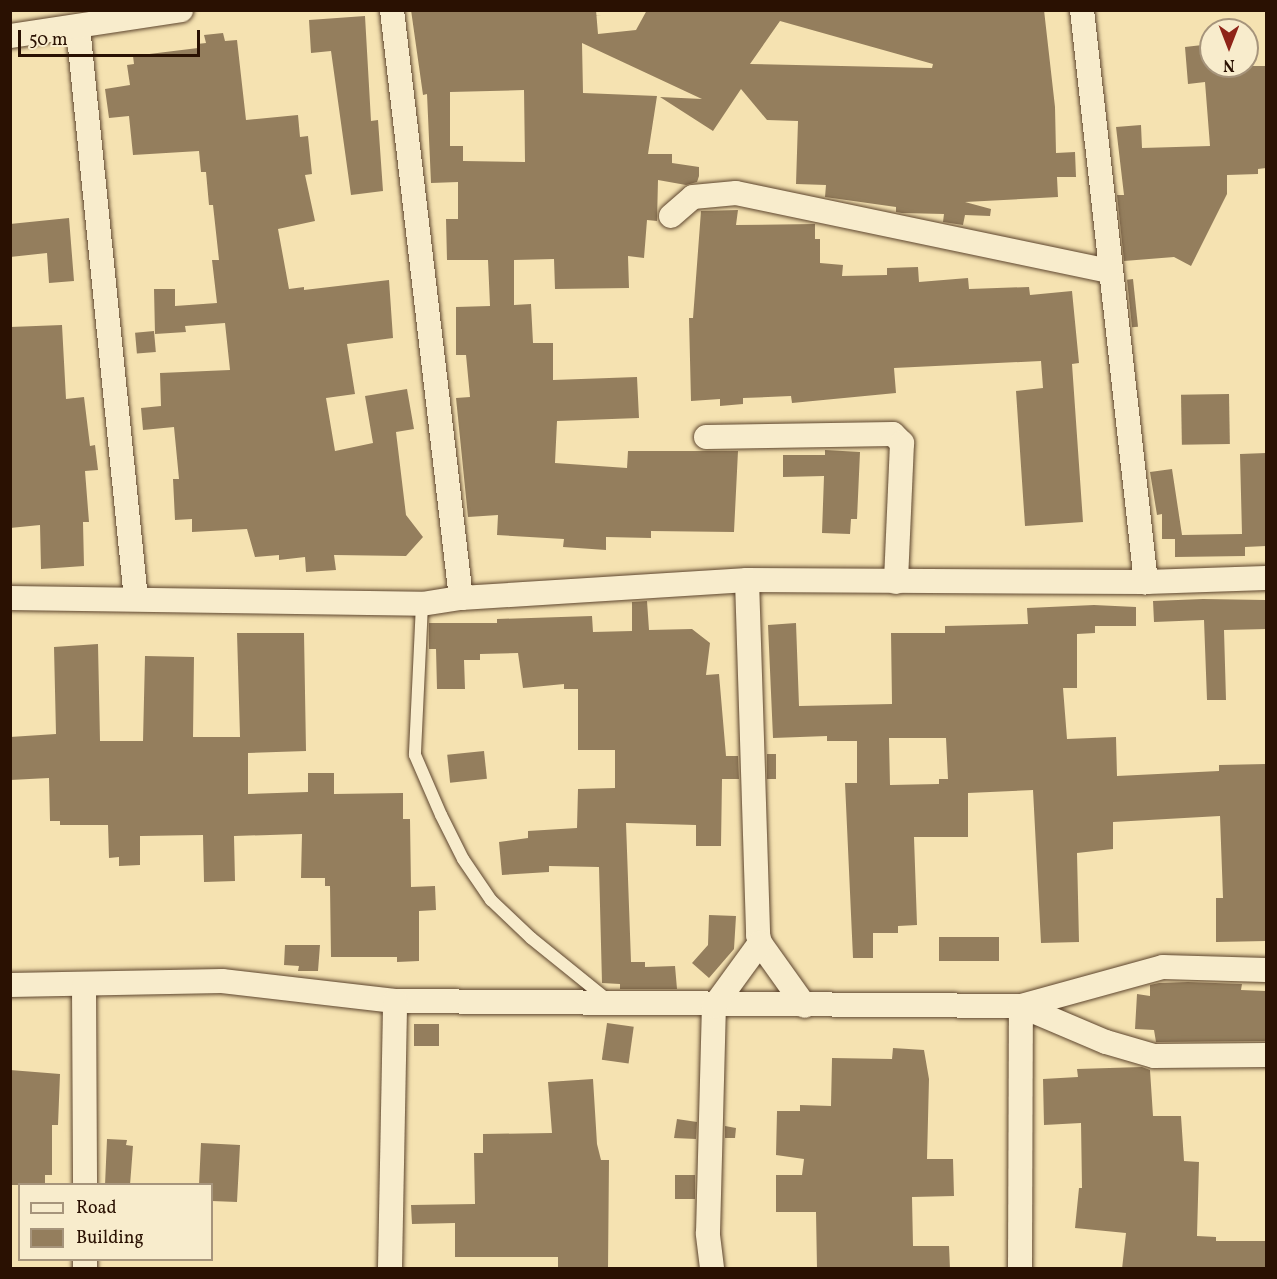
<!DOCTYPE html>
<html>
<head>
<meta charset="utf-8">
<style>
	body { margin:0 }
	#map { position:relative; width:1277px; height:1279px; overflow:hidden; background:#f5e2b1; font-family:Vollkorn,serif }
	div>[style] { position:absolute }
	.building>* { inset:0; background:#947e5d; transform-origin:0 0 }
	.roads { filter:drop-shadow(0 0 2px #5d452e) drop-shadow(0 0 2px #5d452e) }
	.lane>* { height:12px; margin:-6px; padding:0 6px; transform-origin:6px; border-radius:6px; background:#f8eccc }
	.street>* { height:24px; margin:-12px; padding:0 12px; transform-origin:12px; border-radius:12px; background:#f8eccc }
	span { translate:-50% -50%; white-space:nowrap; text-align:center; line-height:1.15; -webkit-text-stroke:4.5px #f8eccc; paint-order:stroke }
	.frame { position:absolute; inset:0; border:12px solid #2a1102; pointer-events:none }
	.legend { position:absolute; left:18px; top:1183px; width:195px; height:78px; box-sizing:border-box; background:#f8eccc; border:2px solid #a6947b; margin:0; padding:8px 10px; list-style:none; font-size:18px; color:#2a1102 }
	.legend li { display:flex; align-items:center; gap:12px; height:30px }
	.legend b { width:30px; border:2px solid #a6947b }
	.north { position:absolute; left:1199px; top:18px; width:60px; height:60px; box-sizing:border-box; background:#f8eccc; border:2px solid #a6947b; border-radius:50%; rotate:180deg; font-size:16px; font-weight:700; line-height:24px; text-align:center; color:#2a1102 }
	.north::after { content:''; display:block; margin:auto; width:21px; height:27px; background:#8f2418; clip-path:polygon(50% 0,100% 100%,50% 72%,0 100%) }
	.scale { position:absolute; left:18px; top:30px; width:182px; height:27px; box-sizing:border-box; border:3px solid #2a1102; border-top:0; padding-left:8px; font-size:18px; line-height:21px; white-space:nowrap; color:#2a1102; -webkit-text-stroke:4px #f8eccc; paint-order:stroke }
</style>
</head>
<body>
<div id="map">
	<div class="building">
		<i style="clip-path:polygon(evenodd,411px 10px,596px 10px,598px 34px,636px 30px,647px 10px,1044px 10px,1055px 107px,1056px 153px,1075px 152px,1076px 177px,1057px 177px,1058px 197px,965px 202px,991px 209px,990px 216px,965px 215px,963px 225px,943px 222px,944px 214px,902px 213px,896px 212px,896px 207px,825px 197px,826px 185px,796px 184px,798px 121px,767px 120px,741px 89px,713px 131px,660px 97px,702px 99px,582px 43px,583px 93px,657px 96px,648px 154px,672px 154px,672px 163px,699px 167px,699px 176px,697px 182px,686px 185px,658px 180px,657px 221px,647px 220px,644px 258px,628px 256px,629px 288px,555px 289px,554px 259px,514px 260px,514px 305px,531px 304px,533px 343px,553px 343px,553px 380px,637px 377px,639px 418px,557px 421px,555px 463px,627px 468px,628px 451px,738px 451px,734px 532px,651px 531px,651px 538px,606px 537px,606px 550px,563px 547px,564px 539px,497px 535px,498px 515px,468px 517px,456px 398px,470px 397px,466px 355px,456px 355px,456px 307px,490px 306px,488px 260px,447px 260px,446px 219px,458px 219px,458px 182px,431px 183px,427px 94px,423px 95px,411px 10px,780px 21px,933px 64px,932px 68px,750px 64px,780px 21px,411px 10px,524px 90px,525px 162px,463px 161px,463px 146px,450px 146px,450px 92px,524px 90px)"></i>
		<i style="clip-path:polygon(365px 16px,371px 121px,378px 120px,383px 191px,351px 195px,331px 51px,311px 53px,309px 20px)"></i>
		<i style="clip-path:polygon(223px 33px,225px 41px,237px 40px,246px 120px,298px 115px,300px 137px,308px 136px,312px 174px,305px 175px,315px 221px,278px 229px,289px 289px,304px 287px,304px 290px,389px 280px,393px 338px,347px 344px,355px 394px,326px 398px,335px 451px,373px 443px,365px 396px,407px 389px,414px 429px,396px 432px,406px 515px,423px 537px,406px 556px,334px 555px,336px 570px,306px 572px,305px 557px,279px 560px,279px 555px,255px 557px,247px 529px,192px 532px,192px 519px,175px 520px,173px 479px,179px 479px,174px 427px,143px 430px,141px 408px,161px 406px,160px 373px,230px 370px,225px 323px,185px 326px,186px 332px,155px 334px,154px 289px,175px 289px,175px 306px,217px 303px,212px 260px,219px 260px,213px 205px,209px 205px,206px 172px,201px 172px,199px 151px,133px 155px,129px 116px,109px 118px,105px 89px,130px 85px,127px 65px,134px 64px,133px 56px,198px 48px,197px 44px,206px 43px,204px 35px)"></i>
		<i style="clip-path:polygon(1211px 44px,1211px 66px,1266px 66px,1266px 168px,1258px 169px,1258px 174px,1227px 175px,1227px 194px,1191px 266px,1174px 257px,1124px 261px,1117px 195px,1124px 195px,1116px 127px,1141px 125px,1142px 148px,1210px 146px,1205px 82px,1188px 84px,1185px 47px)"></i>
		<i style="clip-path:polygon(738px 210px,736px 225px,815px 224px,815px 239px,820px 239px,820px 263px,843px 265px,842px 276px,887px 275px,887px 268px,918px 267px,919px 282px,968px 278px,969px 289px,1029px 287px,1030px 295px,1072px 291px,1079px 363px,1072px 364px,1083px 522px,1025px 526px,1016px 391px,1043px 388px,1041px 361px,894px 368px,896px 393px,792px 403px,791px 396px,743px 398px,743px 404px,720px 406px,720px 399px,691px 401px,689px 318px,693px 318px,701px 211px)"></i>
		<i style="clip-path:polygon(69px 218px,74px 281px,49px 283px,47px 253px,10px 257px,10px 224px)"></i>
		<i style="left:1133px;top:279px;width:48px;height:6px;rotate:84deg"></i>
		<i style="clip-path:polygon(62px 325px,66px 399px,84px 397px,90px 446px,95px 445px,98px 470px,85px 471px,89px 522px,83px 522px,84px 566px,41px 569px,40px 525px,10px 528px,10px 327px)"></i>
		<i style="left:154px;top:331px;width:21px;height:19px;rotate:85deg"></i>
		<i style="left:1229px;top:394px;width:50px;height:48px;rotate:89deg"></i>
		<i style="clip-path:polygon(825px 450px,860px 452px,857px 519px,851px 519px,850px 534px,822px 533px,824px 476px,783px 477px,783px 455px,825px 455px)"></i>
		<i style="clip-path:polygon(1266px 453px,1266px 546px,1245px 547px,1245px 556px,1175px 557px,1175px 539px,1162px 539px,1162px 514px,1157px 515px,1150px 472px,1172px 469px,1182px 535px,1242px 534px,1240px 454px)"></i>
		<i style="clip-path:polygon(1203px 599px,1266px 600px,1266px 629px,1224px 630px,1226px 700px,1207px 700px,1204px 620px,1154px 622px,1153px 601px)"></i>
		<i style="clip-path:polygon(647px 601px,649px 630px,692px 629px,710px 643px,706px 675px,719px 674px,726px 756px,738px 756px,739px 779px,722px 779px,721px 846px,696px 846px,696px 825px,626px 823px,631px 962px,645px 962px,645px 967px,675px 966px,677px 989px,620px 989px,620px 984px,602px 983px,599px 867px,549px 866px,549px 872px,502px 875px,499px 842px,528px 838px,528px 831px,577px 828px,578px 789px,615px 788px,615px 750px,578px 750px,578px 689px,564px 689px,564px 684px,523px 688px,518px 653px,480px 654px,480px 660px,464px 660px,465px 689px,437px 689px,436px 649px,429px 649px,429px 623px,497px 623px,497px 619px,592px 616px,593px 632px,632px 631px,632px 602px)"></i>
		<i style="clip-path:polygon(evenodd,1094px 605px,1136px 607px,1136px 626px,1095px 626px,1095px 633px,1077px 634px,1077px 688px,1063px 688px,1067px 739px,1116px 737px,1117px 776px,1219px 771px,1219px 765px,1266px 764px,1266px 941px,1216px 942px,1216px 898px,1223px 898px,1220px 816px,1113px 822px,1113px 849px,1077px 853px,1079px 942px,1041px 943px,1033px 790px,968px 793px,968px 837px,914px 837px,917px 925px,898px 926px,898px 933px,873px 933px,873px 958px,853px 958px,845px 783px,857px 783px,857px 741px,827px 741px,827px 736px,773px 738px,768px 625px,796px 623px,799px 706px,892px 704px,891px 633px,945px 633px,945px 626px,1028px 624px,1027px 608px,1094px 605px,889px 738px,946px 738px,948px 779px,939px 779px,939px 784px,890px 785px,889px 738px)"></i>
		<i style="clip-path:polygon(237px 633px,304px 633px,306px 751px,248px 753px,248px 794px,308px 792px,308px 773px,334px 773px,334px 794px,403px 793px,403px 819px,410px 819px,411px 887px,435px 886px,436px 910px,419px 911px,419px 961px,397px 962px,397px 957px,331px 957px,330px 886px,325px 886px,325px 878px,301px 878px,302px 834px,234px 836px,235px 881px,204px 882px,203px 835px,140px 836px,140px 865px,119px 866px,119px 857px,109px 858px,108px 825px,60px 825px,60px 821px,50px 821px,49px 778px,10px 780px,10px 737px,56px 734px,54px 647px,98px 644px,100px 741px,143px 741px,145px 656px,194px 657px,193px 737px,240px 737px)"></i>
		<i style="left:484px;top:751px;width:28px;height:37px;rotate:84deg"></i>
		<i style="left:767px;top:754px;width:9px;height:25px"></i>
		<i style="clip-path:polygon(709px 915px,736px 916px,734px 949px,709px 978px,692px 963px,708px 945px)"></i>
		<i style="left:939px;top:937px;width:60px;height:24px"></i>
		<i style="clip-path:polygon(285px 945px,320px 945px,318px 971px,298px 971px,299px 966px,284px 965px)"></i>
		<i style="clip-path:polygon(1188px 982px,1242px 984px,1241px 990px,1266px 991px,1266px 1041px,1156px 1042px,1154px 1030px,1135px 1029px,1137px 994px,1150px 996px,1150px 985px,1159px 983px)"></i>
		<i style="left:607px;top:1023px;width:27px;height:37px;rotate:8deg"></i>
		<i style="left:439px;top:1024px;width:22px;height:25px;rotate:90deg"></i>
		<i style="clip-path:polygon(893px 1048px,924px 1050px,929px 1079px,927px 1159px,953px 1159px,954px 1196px,912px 1197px,913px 1246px,949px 1246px,950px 1269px,817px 1269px,816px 1212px,776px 1212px,776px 1175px,802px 1175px,804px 1159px,776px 1155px,777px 1111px,800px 1111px,800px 1105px,831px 1106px,832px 1058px,892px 1059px)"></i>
		<i style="clip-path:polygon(1142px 1067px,1150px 1070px,1153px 1116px,1181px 1116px,1184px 1161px,1199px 1162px,1197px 1236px,1216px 1237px,1216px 1241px,1266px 1241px,1266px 1269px,1122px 1269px,1126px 1233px,1075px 1228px,1079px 1188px,1082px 1188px,1081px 1123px,1044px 1125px,1043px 1079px,1078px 1077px,1077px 1069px)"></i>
		<i style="clip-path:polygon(10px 1070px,60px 1074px,58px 1125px,52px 1125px,52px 1175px,45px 1175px,45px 1185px,10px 1185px)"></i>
		<i style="clip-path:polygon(593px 1079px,597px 1144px,601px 1160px,609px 1160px,608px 1269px,558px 1269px,558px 1257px,455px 1257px,455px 1223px,412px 1224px,411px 1205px,475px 1204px,474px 1153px,483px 1153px,483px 1134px,552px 1133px,548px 1082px)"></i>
		<i style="clip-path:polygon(677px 1119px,697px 1122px,696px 1139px,674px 1138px)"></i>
		<i style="clip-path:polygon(725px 1126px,736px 1128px,735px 1138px,725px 1138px)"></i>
		<i style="clip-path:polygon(107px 1139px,127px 1140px,126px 1145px,133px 1146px,130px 1185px,105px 1185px)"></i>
		<i style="clip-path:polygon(201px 1143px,240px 1145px,237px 1202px,212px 1201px,212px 1185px,199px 1185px)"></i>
		<i style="left:675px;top:1175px;width:20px;height:24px"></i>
	</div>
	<div class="roads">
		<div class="lane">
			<i style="left:422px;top:604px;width:151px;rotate:92.7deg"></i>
			<i style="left:415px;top:755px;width:65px;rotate:66.6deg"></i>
			<i style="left:441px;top:815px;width:49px;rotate:63.4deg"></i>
			<i style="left:463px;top:859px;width:50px;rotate:55.7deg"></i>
			<i style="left:491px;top:900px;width:55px;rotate:43.5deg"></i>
			<i style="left:531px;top:938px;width:100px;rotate:38.9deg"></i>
		</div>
		<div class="street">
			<i style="left:392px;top:10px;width:592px;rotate:83.31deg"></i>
			<i style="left:1082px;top:10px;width:576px;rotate:83.62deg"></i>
			<i style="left:78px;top:27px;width:575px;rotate:84.21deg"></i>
			<i style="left:10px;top:36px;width:173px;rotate:-8.6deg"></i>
			<i style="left:671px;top:216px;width:29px;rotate:-41deg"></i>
			<i style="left:693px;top:197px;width:43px;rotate:-5.3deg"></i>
			<i style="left:736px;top:193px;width:381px;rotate:11.8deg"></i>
			<i style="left:706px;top:437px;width:187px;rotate:-0.9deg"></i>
			<i style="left:893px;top:434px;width:13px;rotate:45deg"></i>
			<i style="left:902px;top:443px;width:139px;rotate:92.5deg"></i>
			<i style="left:747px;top:580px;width:355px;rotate:88.2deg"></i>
			<i style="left:758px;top:935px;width:8px;rotate:76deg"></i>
			<i style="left:760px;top:943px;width:77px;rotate:54.5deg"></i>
			<i style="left:10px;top:598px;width:412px;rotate:0.8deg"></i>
			<i style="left:422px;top:604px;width:39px;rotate:-9deg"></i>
			<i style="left:461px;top:598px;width:287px;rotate:-3.6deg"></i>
			<i style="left:747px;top:580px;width:399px;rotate:0.3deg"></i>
			<i style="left:1146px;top:582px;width:120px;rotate:-1.9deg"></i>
			<i style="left:10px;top:985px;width:212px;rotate:-1.1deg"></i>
			<i style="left:222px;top:981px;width:174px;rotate:6.6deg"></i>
			<i style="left:395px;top:1001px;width:626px;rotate:0.46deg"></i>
			<i style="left:1021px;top:1006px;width:147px;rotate:-15.4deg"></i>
			<i style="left:1163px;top:967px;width:103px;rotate:1.7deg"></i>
			<i style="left:84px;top:986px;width:198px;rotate:89.7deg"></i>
			<i style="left:85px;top:1260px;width:8px;rotate:90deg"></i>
			<i style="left:390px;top:1268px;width:267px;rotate:-88.9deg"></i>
			<i style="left:712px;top:1268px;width:35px;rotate:-97deg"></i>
			<i style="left:708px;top:1233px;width:227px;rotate:-88.5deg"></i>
			<i style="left:714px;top:1006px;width:78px;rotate:-53.9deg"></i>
			<i style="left:1020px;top:1268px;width:262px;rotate:-89.8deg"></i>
			<i style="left:1021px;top:1006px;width:92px;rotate:23deg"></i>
			<i style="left:1106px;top:1042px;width:50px;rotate:16.3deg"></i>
			<i style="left:1154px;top:1056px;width:112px;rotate:-0.5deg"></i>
		</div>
	</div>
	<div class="frame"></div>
	<ul class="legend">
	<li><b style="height:8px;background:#f8eccc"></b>Road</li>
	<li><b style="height:16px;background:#947e5d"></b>Building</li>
	</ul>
	<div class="north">N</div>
	<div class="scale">50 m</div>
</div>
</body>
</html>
